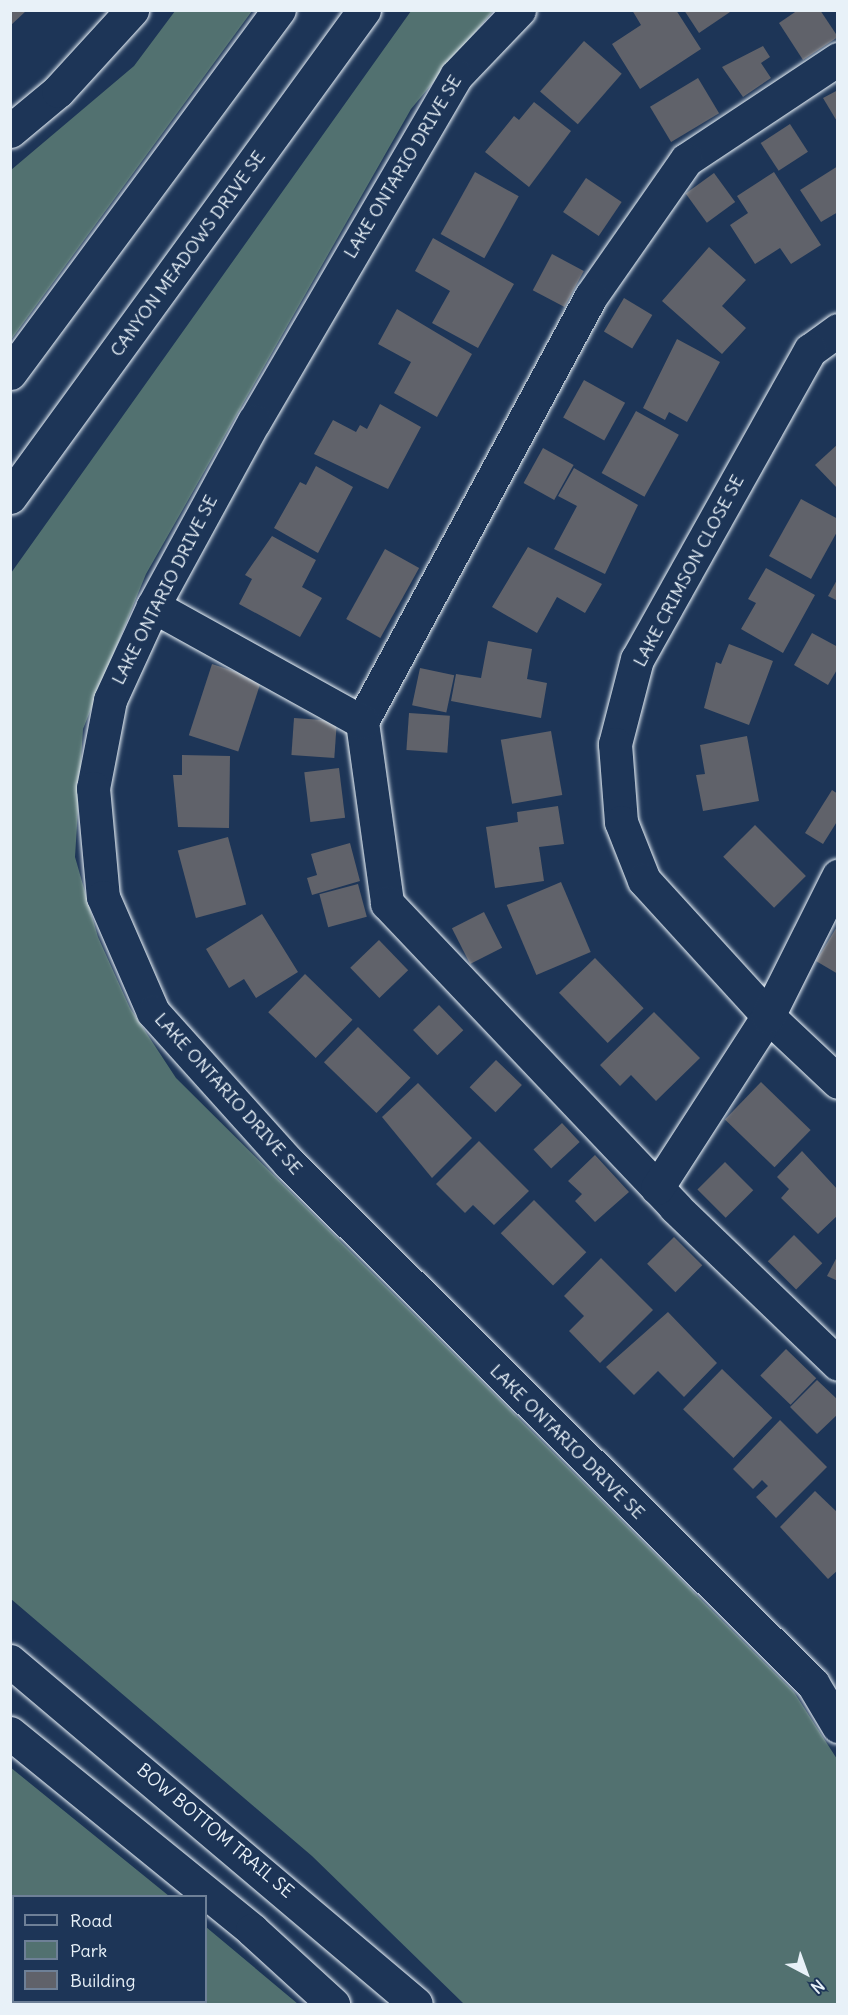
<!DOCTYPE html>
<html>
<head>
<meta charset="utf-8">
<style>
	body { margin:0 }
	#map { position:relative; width:848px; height:2015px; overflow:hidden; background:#1d3557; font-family:Delius,sans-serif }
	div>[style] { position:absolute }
	.green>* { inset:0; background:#527170 }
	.building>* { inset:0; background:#60626a; transform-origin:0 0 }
	.roads { filter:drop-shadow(0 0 2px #e8f1f8) drop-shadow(0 0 2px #e8f1f8) }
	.minor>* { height:33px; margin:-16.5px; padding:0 16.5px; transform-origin:16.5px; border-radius:16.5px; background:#1d3557 }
	.major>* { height:33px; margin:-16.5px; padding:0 16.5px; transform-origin:16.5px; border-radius:16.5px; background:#1d3557 }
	span { translate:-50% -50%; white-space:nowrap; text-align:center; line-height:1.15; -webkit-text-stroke:5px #1d3557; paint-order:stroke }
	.street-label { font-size:18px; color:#e8f1f8 }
	.frame { position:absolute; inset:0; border:12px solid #e8f1f8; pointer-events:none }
	.legend { position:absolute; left:12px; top:1895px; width:195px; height:108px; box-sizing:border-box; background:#1d3557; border:2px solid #6e8097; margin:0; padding:8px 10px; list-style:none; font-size:18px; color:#e8f1f8 }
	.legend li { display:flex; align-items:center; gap:12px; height:30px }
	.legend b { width:30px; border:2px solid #6e8097 }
	.north { position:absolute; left:776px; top:1943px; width:60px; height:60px; -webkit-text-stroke:4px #1d3557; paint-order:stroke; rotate:139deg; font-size:16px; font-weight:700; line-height:24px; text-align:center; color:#e8f1f8 }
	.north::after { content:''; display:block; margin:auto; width:21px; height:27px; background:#e8f1f8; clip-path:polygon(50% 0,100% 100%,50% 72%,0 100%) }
</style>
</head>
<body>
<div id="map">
	<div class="green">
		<i style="clip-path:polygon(175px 11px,252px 11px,11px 340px,11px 170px,134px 66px)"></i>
		<i style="clip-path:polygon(411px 11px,493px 11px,411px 109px,146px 574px,83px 729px,75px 857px,98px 937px,130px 1008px,176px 1078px,794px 1692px,837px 1759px,837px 2004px,464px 2004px,312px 1856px,11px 1599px,11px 573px)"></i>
		<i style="clip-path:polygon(10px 1767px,169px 1896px,14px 1896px,14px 2002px,206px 2002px,206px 1927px,298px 2004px,11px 2004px)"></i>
	</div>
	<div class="building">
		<i style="clip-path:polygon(10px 10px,27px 10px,10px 26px)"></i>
		<i style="clip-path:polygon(632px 10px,676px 10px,701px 49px,640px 89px,612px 44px,641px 25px)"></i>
		<i style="clip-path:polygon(684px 10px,733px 10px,699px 33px)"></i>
		<i style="clip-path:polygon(798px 10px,820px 10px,838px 37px,803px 60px,779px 23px)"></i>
		<i style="left:584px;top:41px;width:50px;height:67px;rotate:41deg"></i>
		<i style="clip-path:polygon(763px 46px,770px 57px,761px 63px,771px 78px,743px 97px,722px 67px)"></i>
		<i style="left:698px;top:78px;width:41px;height:56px;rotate:59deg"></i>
		<i style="clip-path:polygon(838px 90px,838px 123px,823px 98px)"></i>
		<i style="clip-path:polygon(534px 102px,571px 131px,529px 187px,485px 152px,514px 116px,519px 120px)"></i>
		<i style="left:790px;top:124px;width:33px;height:35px;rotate:57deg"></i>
		<i style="clip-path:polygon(838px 166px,838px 212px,821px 222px,800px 190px)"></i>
		<i style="left:475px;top:172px;width:50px;height:71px;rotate:29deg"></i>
		<i style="clip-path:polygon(774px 172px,821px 245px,791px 264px,780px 248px,755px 264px,730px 225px,748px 213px,737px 196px)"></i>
		<i style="left:714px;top:173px;width:36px;height:35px;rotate:54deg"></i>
		<i style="left:586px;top:178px;width:43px;height:41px;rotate:34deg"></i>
		<i style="clip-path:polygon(433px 238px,514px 284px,478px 348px,432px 323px,450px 291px,415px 271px)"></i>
		<i style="clip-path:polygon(709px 247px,746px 280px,722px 306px,746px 328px,722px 354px,662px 301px)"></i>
		<i style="left:552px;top:254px;width:36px;height:41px;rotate:28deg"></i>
		<i style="left:624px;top:298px;width:33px;height:39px;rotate:31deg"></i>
		<i style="clip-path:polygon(397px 309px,472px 354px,437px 417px,394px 393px,411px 362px,378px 344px)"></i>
		<i style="clip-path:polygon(677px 339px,720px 362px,687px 422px,669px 412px,665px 420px,643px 408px)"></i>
		<i style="left:584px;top:380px;width:47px;height:43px;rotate:29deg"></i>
		<i style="clip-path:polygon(380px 404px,421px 427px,388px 489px,314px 454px,333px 420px,356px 432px,360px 425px,367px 429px)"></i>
		<i style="left:636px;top:411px;width:49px;height:71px;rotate:29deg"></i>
		<i style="clip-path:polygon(838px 444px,838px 489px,815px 465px)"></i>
		<i style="left:543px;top:448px;width:35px;height:40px;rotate:29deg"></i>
		<i style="clip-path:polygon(316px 466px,353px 487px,318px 553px,274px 528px,300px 482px,306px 485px)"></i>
		<i style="clip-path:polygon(574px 468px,638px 505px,605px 574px,554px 549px,577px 506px,558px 496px)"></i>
		<i style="clip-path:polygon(801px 499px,838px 519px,838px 530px,811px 579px,769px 556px)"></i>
		<i style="clip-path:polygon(272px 536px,316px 560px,302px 587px,322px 598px,300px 637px,239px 604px,252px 579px,245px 575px)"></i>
		<i style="clip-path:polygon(528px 547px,602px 584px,585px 613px,557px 597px,537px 633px,492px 607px)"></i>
		<i style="left:385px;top:549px;width:39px;height:80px;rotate:29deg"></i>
		<i style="clip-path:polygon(766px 568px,815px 595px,783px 653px,741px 629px,756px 603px,748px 599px)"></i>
		<i style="clip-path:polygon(838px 578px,838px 601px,828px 596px)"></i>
		<i style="clip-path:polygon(812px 633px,838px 647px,838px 668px,828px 685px,794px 665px)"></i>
		<i style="clip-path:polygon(488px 641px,532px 649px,527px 679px,547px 683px,541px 718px,451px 701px,456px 674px,481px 678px)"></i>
		<i style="clip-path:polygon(729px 644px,773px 661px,749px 725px,704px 708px,716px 662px,721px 664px)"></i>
		<i style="left:212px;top:664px;width:52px;height:75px;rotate:18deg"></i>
		<i style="left:420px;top:668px;width:35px;height:38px;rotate:12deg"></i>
		<i style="left:409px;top:713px;width:41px;height:37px;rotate:4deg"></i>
		<i style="left:294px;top:718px;width:43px;height:37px;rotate:4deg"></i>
		<i style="left:551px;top:731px;width:65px;height:51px;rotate:80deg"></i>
		<i style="clip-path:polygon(747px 736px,759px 801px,703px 811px,696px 775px,705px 774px,700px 745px)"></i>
		<i style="clip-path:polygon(182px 755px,230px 756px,229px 828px,178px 827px,173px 775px,182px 775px)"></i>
		<i style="left:339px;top:768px;width:50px;height:35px;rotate:83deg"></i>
		<i style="clip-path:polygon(832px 790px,838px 794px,838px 820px,823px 844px,805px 833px)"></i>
		<i style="clip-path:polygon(558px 806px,564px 844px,539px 847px,544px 881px,495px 888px,486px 827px,518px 822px,517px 812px)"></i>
		<i style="left:755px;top:825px;width:72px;height:45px;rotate:45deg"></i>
		<i style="left:228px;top:837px;width:70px;height:52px;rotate:75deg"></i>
		<i style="clip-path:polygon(350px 843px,360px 881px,312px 895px,307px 878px,317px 875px,311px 854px)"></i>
		<i style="left:561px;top:882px;width:76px;height:59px;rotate:67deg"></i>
		<i style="left:358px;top:884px;width:34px;height:40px;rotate:75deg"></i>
		<i style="left:484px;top:912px;width:40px;height:36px;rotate:63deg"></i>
		<i style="clip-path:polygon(262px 914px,298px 972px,256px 998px,244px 979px,229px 988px,206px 949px)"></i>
		<i style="clip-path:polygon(838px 925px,838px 974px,816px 961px)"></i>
		<i style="left:379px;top:940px;width:42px;height:40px;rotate:46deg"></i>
		<i style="left:595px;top:958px;width:70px;height:50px;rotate:46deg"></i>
		<i style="left:305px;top:974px;width:66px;height:53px;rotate:44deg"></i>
		<i style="left:439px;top:1005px;width:35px;height:36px;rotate:46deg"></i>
		<i style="clip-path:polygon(654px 1012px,700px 1058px,656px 1101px,631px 1075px,620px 1086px,600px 1065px)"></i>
		<i style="left:358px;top:1027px;width:73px;height:49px;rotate:44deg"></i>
		<i style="left:496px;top:1060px;width:36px;height:38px;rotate:44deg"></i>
		<i style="left:761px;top:1082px;width:69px;height:52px;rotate:44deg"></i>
		<i style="clip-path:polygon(418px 1083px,472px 1138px,432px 1178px,382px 1117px)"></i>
		<i style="left:562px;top:1123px;width:26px;height:39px;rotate:47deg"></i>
		<i style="clip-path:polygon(479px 1141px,529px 1191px,494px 1225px,473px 1205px,465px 1213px,436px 1184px)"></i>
		<i style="clip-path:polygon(802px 1151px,838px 1190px,838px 1215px,818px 1234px,781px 1198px,789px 1189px,777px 1177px)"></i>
		<i style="clip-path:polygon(595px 1155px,629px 1192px,595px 1222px,575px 1201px,582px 1194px,568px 1181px)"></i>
		<i style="left:725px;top:1162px;width:40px;height:39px;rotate:45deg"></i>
		<i style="left:534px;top:1200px;width:74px;height:47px;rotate:45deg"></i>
		<i style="left:794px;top:1235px;width:40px;height:37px;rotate:45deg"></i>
		<i style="left:674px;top:1237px;width:40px;height:38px;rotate:45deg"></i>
		<i style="clip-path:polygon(838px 1255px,838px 1281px,827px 1276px)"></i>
		<i style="clip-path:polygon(601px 1258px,653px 1310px,600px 1363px,569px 1331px,584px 1316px,564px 1296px)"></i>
		<i style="clip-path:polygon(668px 1312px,717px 1363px,684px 1397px,658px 1371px,634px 1395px,606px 1367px)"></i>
		<i style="left:786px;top:1349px;width:42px;height:37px;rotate:44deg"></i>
		<i style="left:722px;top:1369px;width:70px;height:56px;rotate:44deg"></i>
		<i style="clip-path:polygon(817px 1380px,838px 1400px,838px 1414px,817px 1434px,790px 1407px)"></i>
		<i style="clip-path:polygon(780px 1420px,827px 1467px,776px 1518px,756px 1497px,768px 1486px,762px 1480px,753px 1489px,733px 1469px)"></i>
		<i style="clip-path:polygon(815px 1491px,838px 1513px,838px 1570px,828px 1579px,780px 1527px)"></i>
	</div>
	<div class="roads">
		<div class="minor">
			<i style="left:519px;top:10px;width:91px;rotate:133.7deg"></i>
			<i style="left:456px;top:76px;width:400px;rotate:120.3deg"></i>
			<i style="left:254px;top:421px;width:211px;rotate:118.6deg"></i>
			<i style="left:153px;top:606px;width:103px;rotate:114.6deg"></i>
			<i style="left:110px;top:700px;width:90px;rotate:100.9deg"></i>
			<i style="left:93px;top:788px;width:109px;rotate:84.8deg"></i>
			<i style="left:103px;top:897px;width:125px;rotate:66.5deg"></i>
			<i style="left:153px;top:1012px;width:203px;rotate:48deg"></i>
			<i style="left:289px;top:1163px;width:739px;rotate:44.84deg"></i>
			<i style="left:813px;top:1684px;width:49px;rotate:59.2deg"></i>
			<i style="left:838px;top:59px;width:182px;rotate:146.4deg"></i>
			<i style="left:686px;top:160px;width:166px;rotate:124.9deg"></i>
			<i style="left:591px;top:296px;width:484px;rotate:118.3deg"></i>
			<i style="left:362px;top:722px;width:183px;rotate:82.1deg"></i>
			<i style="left:387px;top:903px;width:419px;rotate:46.5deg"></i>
			<i style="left:675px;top:1207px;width:226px;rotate:43.9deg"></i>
			<i style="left:10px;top:131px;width:62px;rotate:-39.8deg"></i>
			<i style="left:58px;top:91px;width:110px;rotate:-47.6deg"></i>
			<i style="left:838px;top:330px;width:34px;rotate:144deg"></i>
			<i style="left:810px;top:350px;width:354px;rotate:119.2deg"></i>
			<i style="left:637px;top:659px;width:88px;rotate:104.5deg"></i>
			<i style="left:615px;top:744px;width:78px;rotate:85.6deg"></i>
			<i style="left:621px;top:822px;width:62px;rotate:68.4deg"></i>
			<i style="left:644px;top:880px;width:184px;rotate:47.6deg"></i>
			<i style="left:768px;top:1016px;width:96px;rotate:43.3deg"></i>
			<i style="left:153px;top:606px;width:239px;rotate:29deg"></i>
			<i style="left:657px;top:1188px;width:205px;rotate:-57.2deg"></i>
			<i style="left:768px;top:1016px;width:157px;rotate:-63.4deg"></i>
		</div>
		<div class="major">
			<i style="left:10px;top:373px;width:452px;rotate:-53.5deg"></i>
			<i style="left:10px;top:497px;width:602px;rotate:-53.99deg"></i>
			<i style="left:10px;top:1661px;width:531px;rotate:40.19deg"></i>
			<i style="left:10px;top:1733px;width:312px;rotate:39.1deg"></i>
			<i style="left:252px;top:1930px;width:110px;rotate:42.4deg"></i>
		</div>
	</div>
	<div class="street-label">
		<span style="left:403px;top:167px;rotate:-59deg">LAKE ONTARIO DRIVE SE</span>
		<span style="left:188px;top:254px;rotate:-54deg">CANYON MEADOWS DRIVE SE</span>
		<span style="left:689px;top:571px;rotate:-62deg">LAKE CRIMSON CLOSE SE</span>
		<span style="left:165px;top:590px;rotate:-63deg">LAKE ONTARIO DRIVE SE</span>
		<span style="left:228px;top:1094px;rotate:48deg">LAKE ONTARIO DRIVE SE</span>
		<span style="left:567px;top:1442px;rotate:45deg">LAKE ONTARIO DRIVE SE</span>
		<span style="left:215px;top:1831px;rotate:40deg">BOW BOTTOM TRAIL SE</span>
	</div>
	<div class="frame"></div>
	<ul class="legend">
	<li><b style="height:8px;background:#1d3557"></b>Road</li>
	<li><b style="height:16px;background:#527170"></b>Park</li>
	<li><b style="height:16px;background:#60626a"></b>Building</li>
	</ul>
	<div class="north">N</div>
</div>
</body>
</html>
